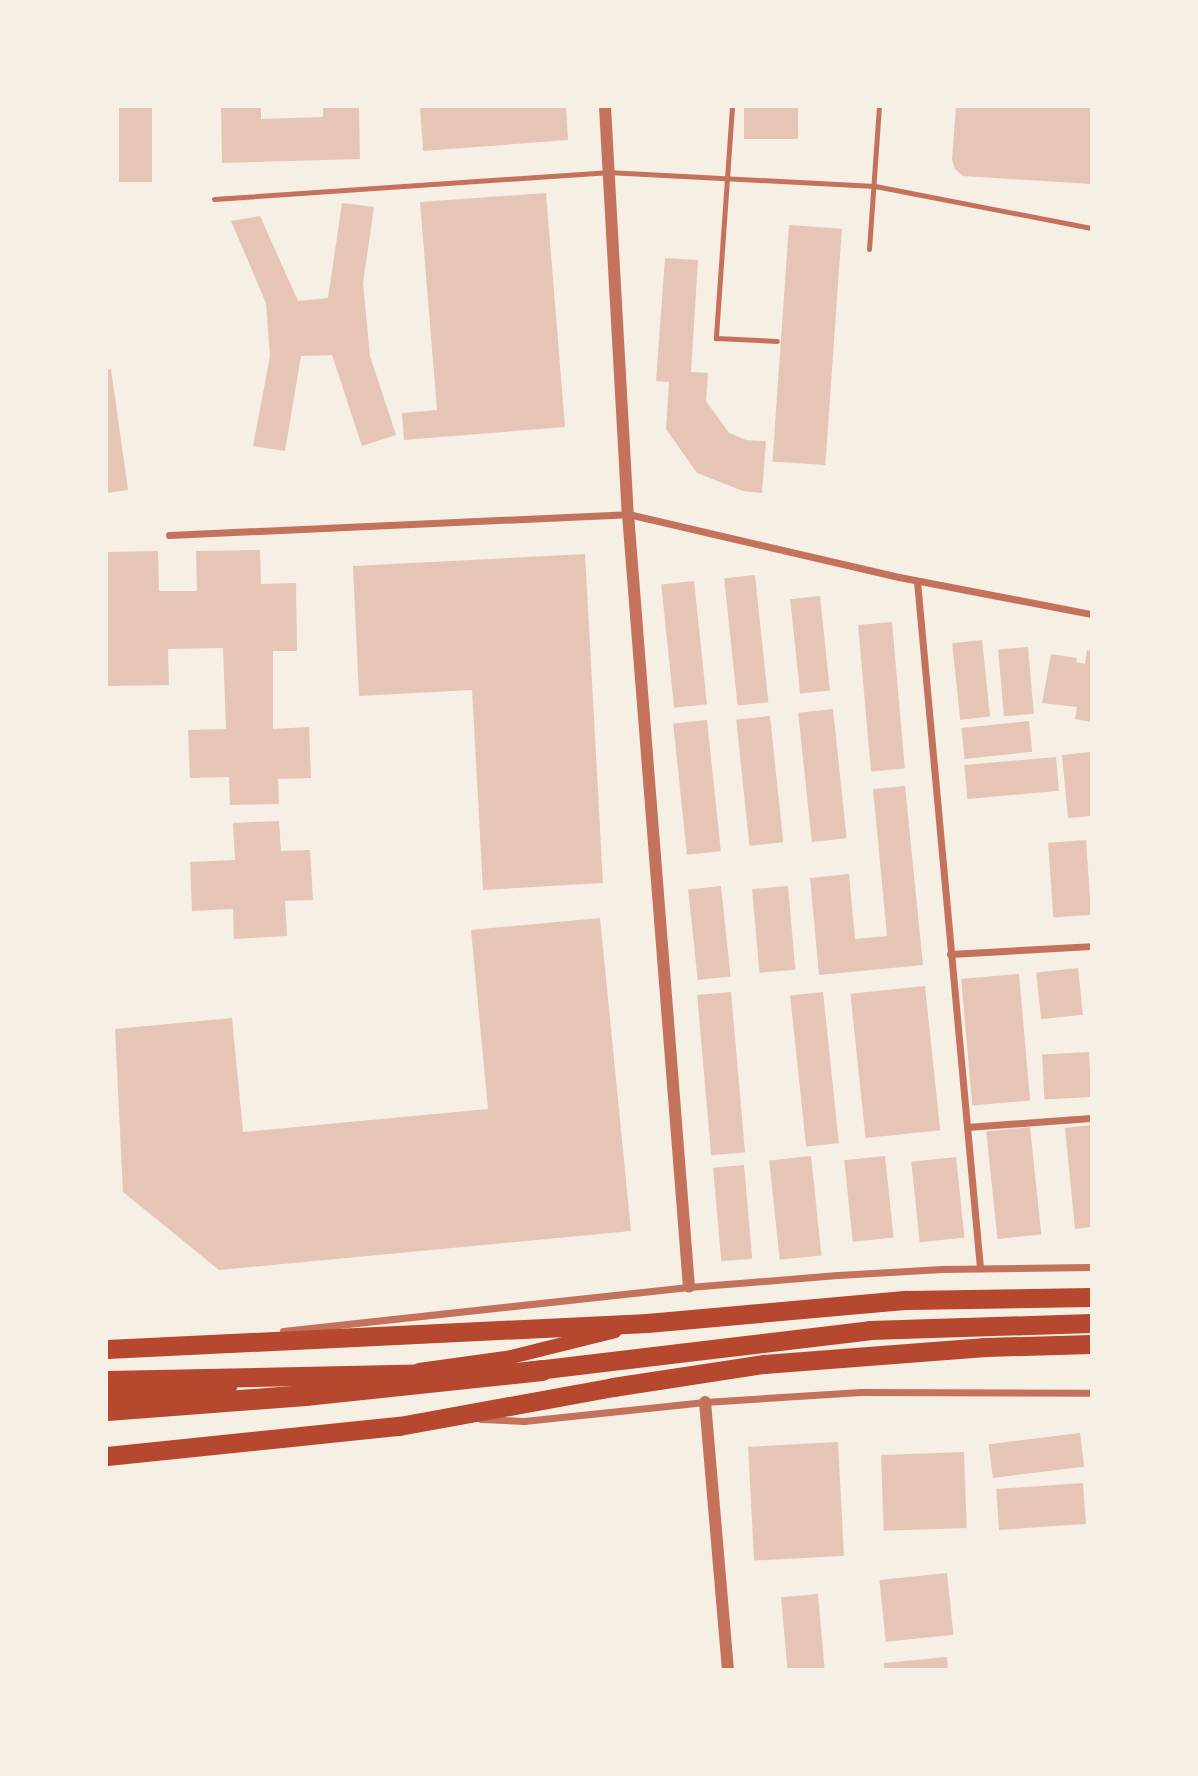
<!DOCTYPE html>
<html>
<head>
<meta charset="utf-8">
<style>
	body { margin:0 }
	#map { position:relative; width:1198px; height:1776px; overflow:hidden; background:#f6efe4; font-family:"Space Grotesk",sans-serif }
	div>[style] { position:absolute }
	.building>* { inset:0; background:#e6c5b7; transform-origin:0 0 }
	.service>* { height:5px; margin:-2.5px; padding:0 2.5px; transform-origin:2.5px; border-radius:2.5px; background:#c5725c }
	.minor>* { height:7px; margin:-3.5px; padding:0 3.5px; transform-origin:3.5px; border-radius:3.5px; background:#c5725c }
	.tertiary>* { height:12px; margin:-6px; padding:0 6px; transform-origin:6px; border-radius:6px; background:#c5725c }
	.secondary>* { height:14px; margin:-7px; padding:0 7px; transform-origin:7px; border-radius:7px; background:#b5482f }
	.trunk>* { height:19px; margin:-9.5px; padding:0 9.5px; transform-origin:9.5px; border-radius:9.5px; background:#b5482f }
	.motorway>* { height:21px; margin:-10.5px; padding:0 10.5px; transform-origin:10.5px; border-radius:10.5px; background:#b5482f }
	span { translate:-50% -50%; white-space:nowrap; text-align:center; line-height:1.15; -webkit-text-stroke:7px #f6efe4; paint-order:stroke }
	.frame { position:absolute; inset:0; border:108px solid #f6efe4; pointer-events:none }
</style>
</head>
<body>
<div id="map">
	<div class="building">
		<i style="left:119px;top:107px;width:33px;height:75px"></i>
		<i style="clip-path:polygon(221px 107px,261px 107px,261px 119px,323px 117px,323px 107px,359px 107px,360px 159px,222px 163px)"></i>
		<i style="clip-path:polygon(420px 107px,566px 107px,568px 140px,423px 151px)"></i>
		<i style="left:744px;top:107px;width:54px;height:32px"></i>
		<i style="clip-path:polygon(956px 107px,1091px 107px,1091px 184px,963px 176px,955px 169px,952px 160px)"></i>
		<i style="clip-path:polygon(546px 193px,565px 427px,404px 440px,402px 413px,437px 410px,420px 202px)"></i>
		<i style="clip-path:polygon(342px 203px,374px 207px,363px 283px,370px 356px,396px 435px,362px 446px,332px 355px,301px 356px,285px 451px,253px 446px,270px 356px,266px 303px,231px 221px,260px 216px,298px 301px,328px 298px)"></i>
		<i style="left:789px;top:225px;width:53px;height:237px;rotate:4deg"></i>
		<i style="clip-path:polygon(665px 258px,698px 260px,691px 372px,708px 373px,706px 401px,729px 433px,746px 440px,766px 441px,762px 493px,743px 491px,697px 473px,666px 429px,669px 382px,656px 381px)"></i>
		<i style="clip-path:polygon(111px 369px,128px 490px,107px 493px,107px 370px)"></i>
		<i style="clip-path:polygon(260px 550px,261px 584px,296px 583px,297px 651px,273px 651px,273px 729px,309px 727px,311px 778px,278px 779px,279px 804px,230px 805px,229px 777px,190px 778px,188px 730px,226px 729px,223px 648px,168px 649px,169px 685px,107px 686px,107px 552px,158px 551px,159px 591px,197px 591px,196px 551px)"></i>
		<i style="clip-path:polygon(585px 554px,603px 883px,483px 890px,472px 690px,359px 696px,353px 566px)"></i>
		<i style="left:755px;top:575px;width:128px;height:31px;rotate:84deg"></i>
		<i style="left:694px;top:581px;width:124px;height:33px;rotate:84deg"></i>
		<i style="left:820px;top:596px;width:95px;height:30px;rotate:84deg"></i>
		<i style="left:892px;top:622px;width:147px;height:34px;rotate:85deg"></i>
		<i style="left:982px;top:640px;width:77px;height:30px;rotate:84deg"></i>
		<i style="left:1028px;top:647px;width:67px;height:30px;rotate:85deg"></i>
		<i style="clip-path:polygon(1087px 650px,1091px 651px,1091px 722px,1075px 719px,1077px 707px,1042px 703px,1051px 654px,1077px 658px,1076px 662px,1085px 664px)"></i>
		<i style="left:833px;top:709px;width:130px;height:35px;rotate:84deg"></i>
		<i style="left:770px;top:716px;width:127px;height:34px;rotate:84deg"></i>
		<i style="left:707px;top:720px;width:132px;height:34px;rotate:84deg"></i>
		<i style="left:1029px;top:721px;width:31px;height:68px;rotate:84deg"></i>
		<i style="clip-path:polygon(1091px 752px,1091px 816px,1068px 818px,1062px 755px)"></i>
		<i style="left:1056px;top:757px;width:34px;height:92px;rotate:85deg"></i>
		<i style="clip-path:polygon(905px 786px,923px 965px,819px 975px,810px 878px,849px 874px,855px 939px,887px 936px,873px 789px)"></i>
		<i style="clip-path:polygon(279px 821px,281px 851px,310px 850px,313px 900px,285px 901px,287px 936px,234px 939px,233px 909px,192px 911px,190px 862px,235px 860px,233px 823px)"></i>
		<i style="left:1086px;top:840px;width:75px;height:38px;rotate:86deg"></i>
		<i style="left:721px;top:886px;width:91px;height:33px;rotate:84deg"></i>
		<i style="left:788px;top:886px;width:84px;height:36px;rotate:85deg"></i>
		<i style="clip-path:polygon(600px 918px,631px 1231px,219px 1270px,123px 1192px,115px 1029px,232px 1018px,243px 1132px,488px 1109px,471px 930px)"></i>
		<i style="left:1078px;top:968px;width:47px;height:42px;rotate:84deg"></i>
		<i style="left:1019px;top:974px;width:127px;height:58px;rotate:85deg"></i>
		<i style="left:925px;top:986px;width:145px;height:75px;rotate:84deg"></i>
		<i style="left:731px;top:992px;width:161px;height:34px;rotate:85deg"></i>
		<i style="left:823px;top:992px;width:152px;height:33px;rotate:84deg"></i>
		<i style="left:1089px;top:1052px;width:45px;height:47px;rotate:87deg"></i>
		<i style="clip-path:polygon(1091px 1125px,1091px 1227px,1075px 1229px,1065px 1128px)"></i>
		<i style="left:1030px;top:1127px;width:108px;height:44px;rotate:84deg"></i>
		<i style="left:811px;top:1156px;width:100px;height:42px;rotate:84deg"></i>
		<i style="left:885px;top:1156px;width:82px;height:41px;rotate:84deg"></i>
		<i style="left:956px;top:1157px;width:81px;height:45px;rotate:84deg"></i>
		<i style="left:744px;top:1165px;width:94px;height:31px;rotate:85deg"></i>
		<i style="left:1080px;top:1433px;width:34px;height:92px;rotate:83deg"></i>
		<i style="left:838px;top:1442px;width:114px;height:90px;rotate:87deg"></i>
		<i style="left:964px;top:1452px;width:76px;height:83px;rotate:88deg"></i>
		<i style="left:1083px;top:1483px;width:41px;height:87px;rotate:86deg"></i>
		<i style="left:947px;top:1573px;width:62px;height:68px;rotate:84deg"></i>
		<i style="left:818px;top:1594px;width:75px;height:37px;rotate:85deg"></i>
		<i style="clip-path:polygon(947px 1657px,948px 1669px,884px 1669px,884px 1663px)"></i>
	</div>
	<div class="service">
		<i style="left:732px;top:107px;width:232px;rotate:94deg"></i>
		<i style="left:716px;top:338px;width:61px;rotate:2.8deg"></i>
		<i style="left:214px;top:199px;width:394px;rotate:-3.9deg"></i>
		<i style="left:607px;top:172px;width:268px;rotate:3deg"></i>
		<i style="left:875px;top:186px;width:220px;rotate:11deg"></i>
		<i style="left:869px;top:249px;width:142px;rotate:-86deg"></i>
	</div>
	<div class="minor">
		<i style="left:169px;top:535px;width:459px;rotate:-2.6deg"></i>
		<i style="left:628px;top:514px;width:278px;rotate:13.1deg"></i>
		<i style="left:899px;top:577px;width:196px;rotate:10.9deg"></i>
		<i style="left:917px;top:581px;width:690px;rotate:84.76deg"></i>
		<i style="left:950px;top:954px;width:141px;rotate:-3.2deg"></i>
		<i style="left:967px;top:1127px;width:124px;rotate:-4.2deg"></i>
		<i style="left:283px;top:1331px;width:408px;rotate:-6.2deg"></i>
		<i style="left:689px;top:1287px;width:149px;rotate:-4.6deg"></i>
		<i style="left:838px;top:1275px;width:104px;rotate:-3.3deg"></i>
		<i style="left:942px;top:1269px;width:149px;rotate:-0.8deg"></i>
		<i style="left:481px;top:1419px;width:43px;rotate:2.7deg"></i>
		<i style="left:524px;top:1421px;width:182px;rotate:-6deg"></i>
		<i style="left:705px;top:1402px;width:156px;rotate:-3.7deg"></i>
		<i style="left:861px;top:1392px;width:230px;rotate:0.2deg"></i>
	</div>
	<div class="tertiary">
		<i style="left:605px;top:107px;width:408px;rotate:86.8deg"></i>
		<i style="left:628px;top:514px;width:775px;rotate:85.49deg"></i>
		<i style="left:705px;top:1402px;width:268px;rotate:85.1deg"></i>
	</div>
	<div class="secondary">
		<i style="left:419px;top:1370px;width:93px;rotate:-8deg"></i>
		<i style="left:511px;top:1357px;width:107px;rotate:-14deg"></i>
		<i style="left:107px;top:1395px;width:124px;rotate:-4.2deg"></i>
	</div>
	<div class="trunk">
		<i style="left:107px;top:1349px;width:541px;rotate:-2.76deg"></i>
		<i style="left:647px;top:1323px;width:261px;rotate:-5.1deg"></i>
		<i style="left:907px;top:1300px;width:184px;rotate:-0.9deg"></i>
		<i style="left:528px;top:1371px;width:344px;rotate:-6.8deg"></i>
		<i style="left:870px;top:1330px;width:221px;rotate:-1.8deg"></i>
		<i style="left:107px;top:1380px;width:321px;rotate:-1.2deg"></i>
		<i style="left:107px;top:1456px;width:294px;rotate:-5.9deg"></i>
		<i style="left:399px;top:1426px;width:218px;rotate:-10.3deg"></i>
		<i style="left:613px;top:1387px;width:153px;rotate:-8.7deg"></i>
		<i style="left:764px;top:1364px;width:222px;rotate:-4.4deg"></i>
		<i style="left:985px;top:1347px;width:106px;rotate:-1.6deg"></i>
	</div>
	<div class="motorway">
		<i style="left:107px;top:1410px;width:199px;rotate:-4.3deg"></i>
		<i style="left:305px;top:1395px;width:238px;rotate:-6deg"></i>
	</div>
	<div class="frame"></div>
</div>
</body>
</html>
